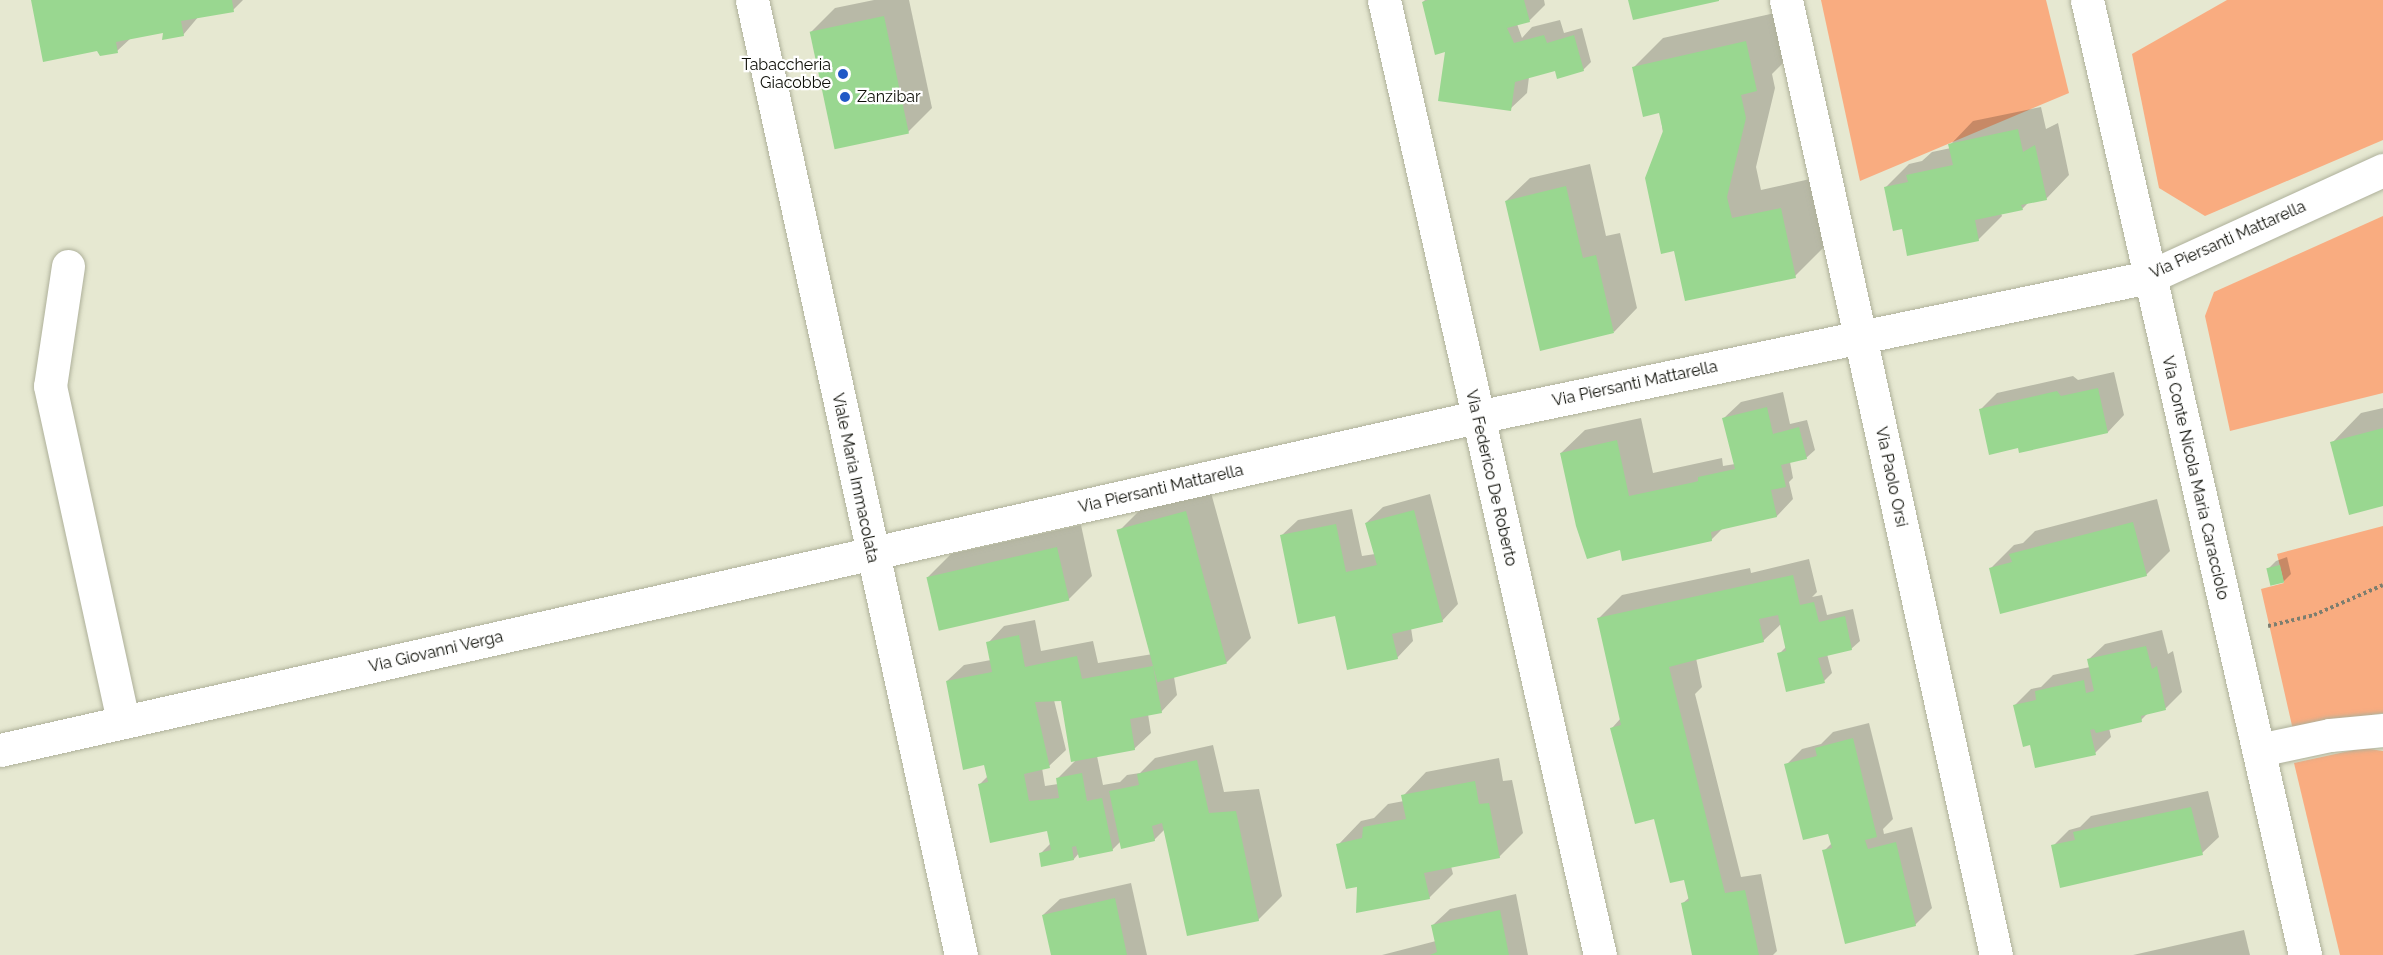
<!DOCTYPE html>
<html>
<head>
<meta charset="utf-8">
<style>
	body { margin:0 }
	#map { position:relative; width:2383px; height:955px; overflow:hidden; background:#e6e8d1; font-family:Raleway,sans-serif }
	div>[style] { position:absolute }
	.green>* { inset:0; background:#f9ac80 }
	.shadow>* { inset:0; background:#0003 }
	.building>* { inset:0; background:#99d790; transform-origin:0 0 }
	.path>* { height:4px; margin-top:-2px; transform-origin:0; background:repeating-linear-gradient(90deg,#7d7e6f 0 3px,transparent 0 6px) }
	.roads { filter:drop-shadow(0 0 2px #aeb09a) drop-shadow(0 0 2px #aeb09a) }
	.street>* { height:33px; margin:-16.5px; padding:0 16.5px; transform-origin:16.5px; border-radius:16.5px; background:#fff }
	.secondary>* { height:33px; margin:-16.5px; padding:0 16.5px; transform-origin:16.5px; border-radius:16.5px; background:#fff }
	.dots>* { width:16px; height:16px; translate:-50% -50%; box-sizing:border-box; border:3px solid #fff; border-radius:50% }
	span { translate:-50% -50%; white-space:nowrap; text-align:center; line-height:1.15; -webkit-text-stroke:4.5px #fff; paint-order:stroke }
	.poi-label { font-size:16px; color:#0d0e07 }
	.right { translate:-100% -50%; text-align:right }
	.left { translate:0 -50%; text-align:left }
	.street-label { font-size:16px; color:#0d0e07 }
</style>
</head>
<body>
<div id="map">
	<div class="green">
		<i style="clip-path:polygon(1821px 0,2046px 0,2069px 93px,1860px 181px)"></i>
		<i style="clip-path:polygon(2227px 0,2383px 0,2383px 140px,2205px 216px,2159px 188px,2132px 54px)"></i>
		<i style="clip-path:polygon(2383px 216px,2383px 393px,2230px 431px,2205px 316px,2214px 292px)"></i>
		<i style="clip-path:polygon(2383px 526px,2383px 713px,2293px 730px,2261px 589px,2284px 583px,2277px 554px)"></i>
		<i style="clip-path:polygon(2363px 748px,2383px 751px,2383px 955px,2340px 955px,2294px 763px)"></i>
	</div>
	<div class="shadow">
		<i style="clip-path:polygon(32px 0,243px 0,233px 10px,199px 16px,183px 35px,165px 32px,131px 38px,117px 51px,98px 49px)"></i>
		<i style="clip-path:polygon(874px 0,909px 0,932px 108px,908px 132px,811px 32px,835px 8px)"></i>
		<i style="clip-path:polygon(1425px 0,1544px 0,1545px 5px,1529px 21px,1517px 24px,1522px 38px,1532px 27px,1560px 20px,1564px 33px,1582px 28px,1591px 62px,1583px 70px,1556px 70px,1529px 77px,1527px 93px,1510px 109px,1446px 50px,1423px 2px)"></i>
		<i style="clip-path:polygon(1775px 13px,1786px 60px,1772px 74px,1775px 88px,1756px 167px,1761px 190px,1810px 179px,1824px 247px,1795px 276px,1686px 299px,1660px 111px,1634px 67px,1663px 38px)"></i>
		<i style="clip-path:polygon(2041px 107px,2046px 129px,2058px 123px,2069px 175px,2046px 199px,2029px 202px,2022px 209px,2001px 213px,2002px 216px,1978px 240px,1903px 228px,1885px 188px,1909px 164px,1922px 161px,1932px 152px,1951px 148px,1950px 145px,1973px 121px)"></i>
		<i style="clip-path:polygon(1590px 164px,1606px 236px,1620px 233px,1637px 308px,1614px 332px,1506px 201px,1530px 178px)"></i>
		<i style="clip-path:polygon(2114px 372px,2124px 415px,2108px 432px,2020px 446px,1980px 410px,1997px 393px,2073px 376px,2078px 380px)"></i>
		<i style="clip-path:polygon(1783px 392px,1790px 424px,1807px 420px,1815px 450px,1806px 458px,1790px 462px,1793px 478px,1789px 482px,1793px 499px,1777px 516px,1724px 527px,1711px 540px,1621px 547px,1561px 453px,1585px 430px,1641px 418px,1653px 473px,1722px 458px,1723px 466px,1735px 464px,1724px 418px,1741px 402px)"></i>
		<i style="clip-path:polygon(2383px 408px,2383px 504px,2332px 443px,2361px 413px)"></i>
		<i style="clip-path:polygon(evenodd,1210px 489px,1251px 638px,1227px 662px,1174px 677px,1177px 695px,1161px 712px,1148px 714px,1151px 733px,1134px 749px,1097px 756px,1103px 785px,1120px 782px,1127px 775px,1140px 773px,1155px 758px,1213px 745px,1224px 792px,1259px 789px,1282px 896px,1258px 920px,1165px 829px,1154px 840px,1121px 841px,1112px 850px,1079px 853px,1074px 859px,1041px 853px,1051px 843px,1048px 829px,980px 784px,988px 776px,985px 763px,947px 681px,964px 665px,991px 660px,988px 643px,1004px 626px,1035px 620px,1041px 651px,1093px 641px,1098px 663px,1153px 654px,1119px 531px,1142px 508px,1210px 489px,1054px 700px,1062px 700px,1077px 759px,1057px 779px,1058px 784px,1045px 786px,1042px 768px,1049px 766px,1066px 750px,1054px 700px)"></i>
		<i style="clip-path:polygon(1430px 494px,1458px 604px,1442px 621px,1411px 628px,1413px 641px,1397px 658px,1337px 615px,1281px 536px,1298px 520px,1352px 509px,1362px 556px,1375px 554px,1366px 523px,1383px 507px)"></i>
		<i style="clip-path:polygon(2157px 499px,2170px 551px,2146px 575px,1990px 569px,2014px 545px,2023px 543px,2035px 531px)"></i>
		<i style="clip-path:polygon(1081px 525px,1092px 576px,1068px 600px,927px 578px,951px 554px)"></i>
		<i style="clip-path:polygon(2287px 557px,2291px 574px,2283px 582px,2268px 569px,2276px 561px)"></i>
		<i style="clip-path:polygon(1809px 559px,1817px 592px,1812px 597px,1822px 595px,1827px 615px,1853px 609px,1860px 641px,1851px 649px,1827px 654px,1832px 673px,1824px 681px,1779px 654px,1787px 646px,1782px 623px,1763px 641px,1696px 658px,1702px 687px,1695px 694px,1741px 877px,1761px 874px,1777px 951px,1773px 955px,1693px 955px,1683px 903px,1690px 897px,1685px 879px,1612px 728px,1621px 718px,1598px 619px,1622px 595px,1750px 568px,1751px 573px)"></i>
		<i style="clip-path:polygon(2162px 630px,2168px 654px,2173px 651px,2182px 692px,2166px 708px,2149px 712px,2141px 720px,2109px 728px,2111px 737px,2095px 753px,2031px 743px,2015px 705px,2031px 689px,2041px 687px,2053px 675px,2090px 667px,2088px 660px,2105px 644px)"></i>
		<i style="clip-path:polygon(1869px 723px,1893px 819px,1883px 829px,1884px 834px,1912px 827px,1932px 908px,1915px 925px,1824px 851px,1832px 843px,1829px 833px,1786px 765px,1802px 749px,1821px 744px,1833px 732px)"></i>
		<i style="clip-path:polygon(1499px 758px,1503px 781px,1512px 780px,1523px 833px,1499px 857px,1451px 866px,1453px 874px,1429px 898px,1358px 885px,1338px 845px,1361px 821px,1374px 818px,1388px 804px,1404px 801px,1403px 796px,1426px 772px)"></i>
		<i style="clip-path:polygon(2208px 791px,2219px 837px,2202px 853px,2053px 846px,2069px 830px,2080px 827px,2091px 816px)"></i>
		<i style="clip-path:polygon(1131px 883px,1147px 955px,1053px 955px,1043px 915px,1060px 899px)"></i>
		<i style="clip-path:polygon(1516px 894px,1528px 955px,1382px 955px,1436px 941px,1433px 925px,1450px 909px)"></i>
		<i style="clip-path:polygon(2244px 930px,2250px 955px,2133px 955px)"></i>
	</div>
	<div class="building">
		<i style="clip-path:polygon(31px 0,232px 0,234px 12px,181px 21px,184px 36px,162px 40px,163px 33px,116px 42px,118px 53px,100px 56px,97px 51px,43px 62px)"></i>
		<i style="clip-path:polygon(1428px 0,1524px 0,1530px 22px,1507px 28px,1514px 43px,1544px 35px,1547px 43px,1574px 35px,1584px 71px,1557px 79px,1555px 71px,1515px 82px,1511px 111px,1438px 101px,1445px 52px,1435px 55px,1422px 2px)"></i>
		<i style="clip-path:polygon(1628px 0,1719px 0,1719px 1px,1633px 20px)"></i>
		<i style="left:884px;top:16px;width:120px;height:76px;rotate:78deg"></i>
		<i style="clip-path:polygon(1746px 41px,1757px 91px,1741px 95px,1746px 118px,1727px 197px,1732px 218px,1781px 208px,1796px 278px,1685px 301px,1674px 251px,1661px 254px,1645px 178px,1663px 131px,1659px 113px,1643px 117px,1632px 67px)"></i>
		<i style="clip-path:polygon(2018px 129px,2023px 152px,2035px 145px,2047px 200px,2021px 205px,2023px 210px,1975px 220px,1979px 241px,1907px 256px,1902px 229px,1893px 231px,1884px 187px,1908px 182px,1906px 175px,1953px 165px,1948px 144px)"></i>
		<i style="clip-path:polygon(1566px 186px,1583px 258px,1596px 255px,1614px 333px,1540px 351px,1505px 201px)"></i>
		<i style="clip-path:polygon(2098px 388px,2108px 433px,2019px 453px,2018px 448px,1989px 455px,1979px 409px,2057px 391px,2061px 396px)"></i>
		<i style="clip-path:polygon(1767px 407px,1773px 434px,1799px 427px,1807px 459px,1781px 465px,1786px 487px,1771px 490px,1777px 517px,1711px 532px,1712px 541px,1622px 561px,1620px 550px,1587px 559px,1576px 526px,1560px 453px,1617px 440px,1629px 496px,1695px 482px,1698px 481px,1698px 477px,1735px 469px,1722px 418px)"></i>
		<i style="clip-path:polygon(2383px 428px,2383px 506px,2349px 515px,2330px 442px)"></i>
		<i style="clip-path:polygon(1414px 510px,1443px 622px,1392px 634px,1398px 659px,1347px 670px,1335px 616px,1298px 624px,1280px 535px,1336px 524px,1346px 572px,1377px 565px,1365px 523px)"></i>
		<i style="left:1186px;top:511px;width:158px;height:72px;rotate:75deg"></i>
		<i style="clip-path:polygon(2133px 522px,2147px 576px,2000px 614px,1989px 568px,2012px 562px,2009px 554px)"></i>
		<i style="left:1057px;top:547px;width:55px;height:134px;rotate:77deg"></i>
		<i style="left:2280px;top:565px;width:18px;height:14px;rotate:77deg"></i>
		<i style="clip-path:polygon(1793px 575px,1800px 605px,1814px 602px,1819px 622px,1845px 616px,1852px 650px,1818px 658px,1825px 683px,1786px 692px,1777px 653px,1786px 651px,1778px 615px,1759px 619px,1764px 642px,1669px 667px,1725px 893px,1745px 890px,1759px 955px,1692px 955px,1681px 903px,1689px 901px,1684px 880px,1670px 883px,1654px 819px,1635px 824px,1610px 728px,1621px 725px,1597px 618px)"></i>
		<i style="clip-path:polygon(1019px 635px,1025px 667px,1077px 656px,1082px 679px,1153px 666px,1162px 713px,1130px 719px,1135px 750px,1071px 762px,1061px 701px,1035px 702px,1050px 768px,1024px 774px,1029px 801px,1059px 798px,1056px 778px,1082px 773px,1087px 801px,1102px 798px,1113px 851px,1079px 858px,1076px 846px,1072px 847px,1074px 860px,1041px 867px,1039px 853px,1051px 850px,1047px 831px,990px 843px,978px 784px,988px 782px,984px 765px,963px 770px,946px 681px,992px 672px,986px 642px)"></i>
		<i style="clip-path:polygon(2146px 646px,2152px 669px,2157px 666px,2166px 710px,2141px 716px,2142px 722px,2096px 733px,2094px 729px,2090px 730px,2096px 755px,2035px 768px,2030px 745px,2023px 747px,2013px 705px,2036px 700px,2035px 691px,2084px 680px,2086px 693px,2094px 691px,2087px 659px)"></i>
		<i style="clip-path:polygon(1853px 738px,1877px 837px,1865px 840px,1868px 849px,1896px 842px,1916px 926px,1845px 944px,1822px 850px,1832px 848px,1828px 834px,1803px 840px,1784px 764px,1817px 756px,1815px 748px)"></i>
		<i style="clip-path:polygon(1197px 760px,1209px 813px,1236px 811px,1259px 921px,1187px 936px,1162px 823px,1152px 826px,1155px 841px,1121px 849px,1109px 791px,1139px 785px,1137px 774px)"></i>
		<i style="clip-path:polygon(1475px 781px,1479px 804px,1489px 803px,1500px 858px,1424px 873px,1430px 899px,1356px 913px,1357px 887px,1346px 889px,1336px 844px,1362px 838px,1363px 827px,1406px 819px,1401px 795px)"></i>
		<i style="clip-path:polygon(2191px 807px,2203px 855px,2060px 888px,2051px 845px,2075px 840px,2073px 832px)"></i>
		<i style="clip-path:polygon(1115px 898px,1127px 955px,1051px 955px,1042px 915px)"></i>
		<i style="clip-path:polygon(1500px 910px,1509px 955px,1430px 955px,1437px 952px,1431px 925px)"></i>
	</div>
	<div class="path">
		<i style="left:2268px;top:626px;width:47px;rotate:-13.4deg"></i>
		<i style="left:2314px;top:615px;width:75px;rotate:-23.5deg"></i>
	</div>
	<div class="roads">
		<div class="street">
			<i style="left:1384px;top:0;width:979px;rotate:77.26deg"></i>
			<i style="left:1786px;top:0;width:978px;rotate:77.6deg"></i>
			<i style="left:2087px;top:0;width:980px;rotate:77.14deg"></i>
			<i style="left:68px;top:266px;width:121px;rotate:98.5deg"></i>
			<i style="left:50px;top:386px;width:344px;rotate:77.7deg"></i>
			<i style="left:0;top:750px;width:1514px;rotate:-12.71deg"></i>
			<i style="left:1477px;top:417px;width:686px;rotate:-11.77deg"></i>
			<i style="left:2149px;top:277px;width:257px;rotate:-24.6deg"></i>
			<i style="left:2259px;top:750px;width:73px;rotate:-11.9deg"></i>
			<i style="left:2330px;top:735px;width:53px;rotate:-5.4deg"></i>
		</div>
		<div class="secondary">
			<i style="left:752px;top:0;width:978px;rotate:77.66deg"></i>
		</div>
	</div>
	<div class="dots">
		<i style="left:843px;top:74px;background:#2159c6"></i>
		<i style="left:845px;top:97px;background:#2159c6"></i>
	</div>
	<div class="poi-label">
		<span class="right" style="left:831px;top:74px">Tabaccheria<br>Giacobbe</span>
		<span class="left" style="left:857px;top:97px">Zanzibar</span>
	</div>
	<div class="street-label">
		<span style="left:2228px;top:240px;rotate:-24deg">Via Piersanti Mattarella</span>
		<span style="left:1635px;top:384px;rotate:-12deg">Via Piersanti Mattarella</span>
		<span style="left:1891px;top:477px;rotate:78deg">Via Paolo Orsi</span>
		<span style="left:855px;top:478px;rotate:78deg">Viale Maria Immacolata</span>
		<span style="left:1491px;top:478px;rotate:77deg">Via Federico De Roberto</span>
		<span style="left:2195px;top:478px;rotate:77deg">Via Conte Nicola Maria Caracciolo</span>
		<span style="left:1161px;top:489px;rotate:-13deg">Via Piersanti Mattarella</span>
		<span style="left:436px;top:652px;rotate:-13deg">Via Giovanni Verga</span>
	</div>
</div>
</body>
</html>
